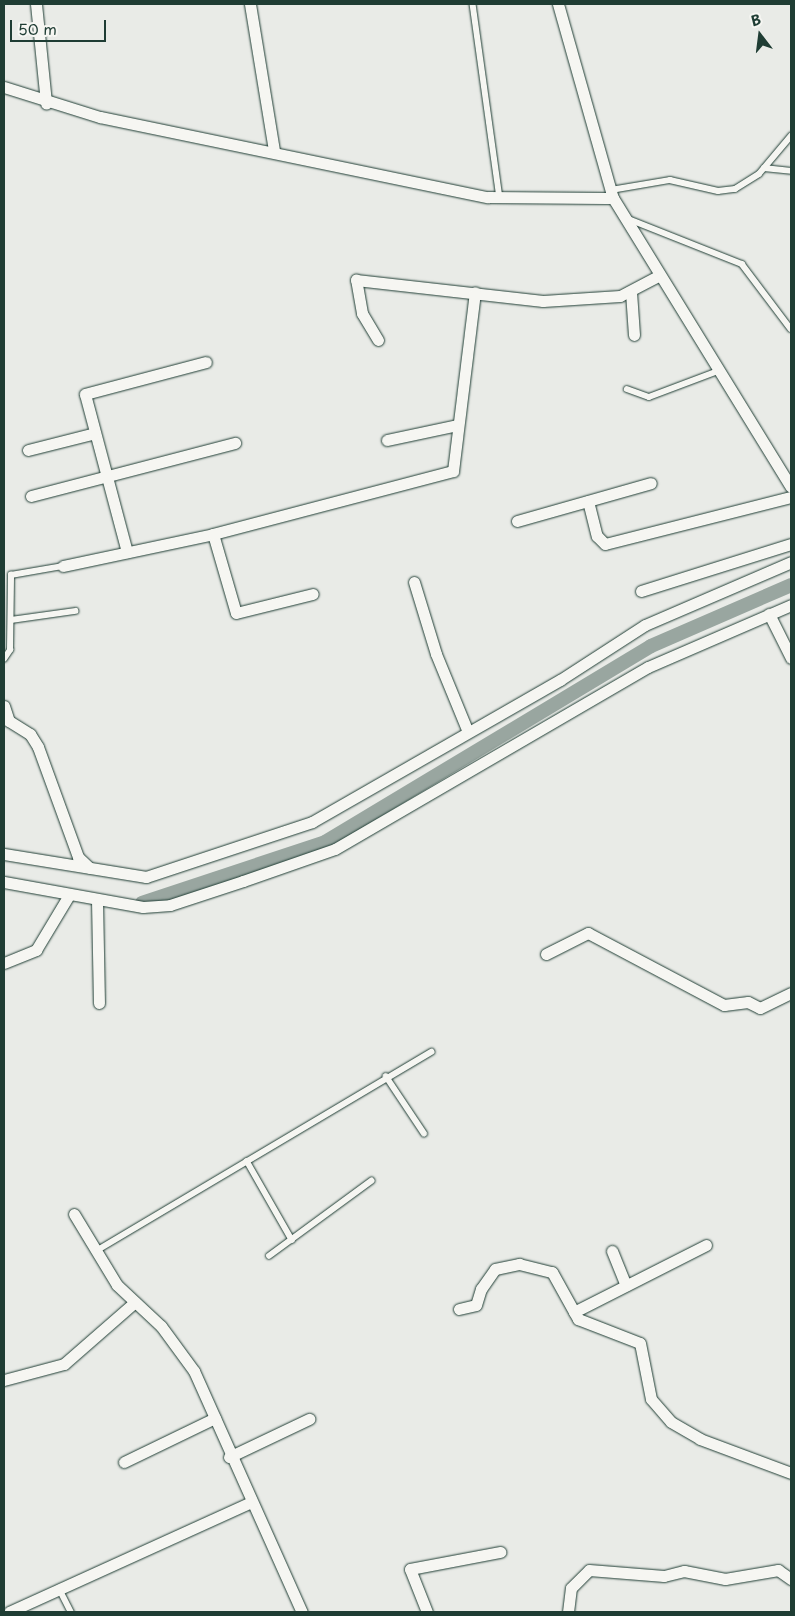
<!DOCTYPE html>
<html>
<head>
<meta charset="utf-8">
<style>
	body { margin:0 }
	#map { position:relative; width:795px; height:1616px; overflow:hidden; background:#e9ebe7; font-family:"Playpen Sans",sans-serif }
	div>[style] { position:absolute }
	.canal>* { height:14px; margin:-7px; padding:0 7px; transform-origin:7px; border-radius:7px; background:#99a6a0 }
	.roads { filter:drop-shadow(0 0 1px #1f3d34) drop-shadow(0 0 1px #1f3d34) }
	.lane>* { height:5.5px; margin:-2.75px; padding:0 2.75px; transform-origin:2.75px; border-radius:2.75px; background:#f6f6f2 }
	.street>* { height:11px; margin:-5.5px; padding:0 5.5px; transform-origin:5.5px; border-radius:5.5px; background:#f6f6f2 }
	span { translate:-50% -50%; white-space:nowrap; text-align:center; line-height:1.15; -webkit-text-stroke:5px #f6f6f2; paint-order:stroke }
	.frame { position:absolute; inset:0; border:5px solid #1f3d34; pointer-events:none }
	.north { position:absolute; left:735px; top:10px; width:50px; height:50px; -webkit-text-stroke:4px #f6f6f2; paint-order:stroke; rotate:345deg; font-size:14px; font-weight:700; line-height:20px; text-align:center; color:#1f3d34 }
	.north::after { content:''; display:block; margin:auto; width:18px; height:22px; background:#1f3d34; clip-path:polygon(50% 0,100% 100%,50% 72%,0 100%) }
	.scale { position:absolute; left:10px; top:20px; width:96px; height:22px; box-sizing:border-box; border:2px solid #1f3d34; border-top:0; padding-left:6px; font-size:15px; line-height:18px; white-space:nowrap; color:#1f3d34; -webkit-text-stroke:4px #f6f6f2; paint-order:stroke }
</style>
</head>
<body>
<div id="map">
	<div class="canal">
		<i style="left:142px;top:903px;width:193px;rotate:-18.4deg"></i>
		<i style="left:325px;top:842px;width:380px;rotate:-31deg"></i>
		<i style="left:651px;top:646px;width:153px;rotate:-23.5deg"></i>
	</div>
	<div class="roads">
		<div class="lane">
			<i style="left:473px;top:4px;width:196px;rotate:82.1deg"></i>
			<i style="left:764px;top:168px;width:27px;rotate:6deg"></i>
			<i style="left:611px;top:190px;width:60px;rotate:-9.6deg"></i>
			<i style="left:670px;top:180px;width:49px;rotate:12.9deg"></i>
			<i style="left:718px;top:191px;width:17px;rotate:-7deg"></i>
			<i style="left:735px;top:189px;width:28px;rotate:-32deg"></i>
			<i style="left:759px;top:174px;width:50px;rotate:-49.9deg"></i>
			<i style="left:626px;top:218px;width:125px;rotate:21.6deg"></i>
			<i style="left:742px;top:264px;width:81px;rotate:53deg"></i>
			<i style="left:627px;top:389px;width:23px;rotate:20deg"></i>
			<i style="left:649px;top:397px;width:74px;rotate:-20.6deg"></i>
			<i style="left:11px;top:620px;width:65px;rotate:-8deg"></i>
			<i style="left:4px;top:659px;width:11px;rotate:-56deg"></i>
			<i style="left:10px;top:650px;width:75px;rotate:-89.2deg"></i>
			<i style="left:11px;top:575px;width:53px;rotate:-9.8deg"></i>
			<i style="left:386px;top:1076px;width:69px;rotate:56.3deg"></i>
			<i style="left:247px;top:1161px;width:91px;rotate:60.3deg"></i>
			<i style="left:96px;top:1251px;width:390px;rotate:-30.7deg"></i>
			<i style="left:269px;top:1256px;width:127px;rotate:-36.3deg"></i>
			<i style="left:59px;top:1588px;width:27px;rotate:63deg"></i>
		</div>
		<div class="street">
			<i style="left:36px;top:4px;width:100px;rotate:84.2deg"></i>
			<i style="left:250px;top:4px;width:148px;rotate:80.7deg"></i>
			<i style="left:558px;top:4px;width:202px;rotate:74.2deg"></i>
			<i style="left:613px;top:198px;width:339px;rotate:58.4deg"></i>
			<i style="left:4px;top:87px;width:101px;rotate:17.4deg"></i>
			<i style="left:100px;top:117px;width:396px;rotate:11.7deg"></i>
			<i style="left:488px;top:197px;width:125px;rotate:0.5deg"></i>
			<i style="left:631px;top:292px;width:43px;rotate:86deg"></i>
			<i style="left:378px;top:340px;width:31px;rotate:-121deg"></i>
			<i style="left:362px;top:313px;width:34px;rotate:-100deg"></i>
			<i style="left:356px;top:280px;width:188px;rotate:6.4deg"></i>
			<i style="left:543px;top:301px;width:77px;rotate:-3.7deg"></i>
			<i style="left:620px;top:296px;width:45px;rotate:-27.7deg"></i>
			<i style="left:387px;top:440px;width:72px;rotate:-12.1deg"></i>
			<i style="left:28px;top:450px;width:69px;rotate:-14.2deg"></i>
			<i style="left:31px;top:496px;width:211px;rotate:-14.6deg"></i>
			<i style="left:588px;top:501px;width:36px;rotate:76deg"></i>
			<i style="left:597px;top:536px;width:11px;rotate:45deg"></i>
			<i style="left:605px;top:544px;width:192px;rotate:-14.2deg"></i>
			<i style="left:517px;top:521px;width:139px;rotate:-15.8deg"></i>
			<i style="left:213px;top:534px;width:82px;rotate:73.8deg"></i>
			<i style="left:236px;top:613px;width:79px;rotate:-13.9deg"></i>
			<i style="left:127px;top:552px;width:163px;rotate:-104.9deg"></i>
			<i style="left:85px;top:394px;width:125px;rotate:-14.8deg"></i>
			<i style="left:63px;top:566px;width:153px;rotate:-12deg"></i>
			<i style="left:213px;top:534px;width:248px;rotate:-14.7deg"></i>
			<i style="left:453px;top:471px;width:180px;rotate:-83deg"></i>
			<i style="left:414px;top:582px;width:75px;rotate:73deg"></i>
			<i style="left:436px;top:654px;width:84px;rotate:67.7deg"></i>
			<i style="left:641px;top:591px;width:157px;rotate:-17.4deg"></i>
			<i style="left:769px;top:614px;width:49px;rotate:63.4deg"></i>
			<i style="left:4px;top:706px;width:16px;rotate:72deg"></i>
			<i style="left:9px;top:721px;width:25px;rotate:32deg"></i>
			<i style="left:30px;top:734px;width:15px;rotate:58deg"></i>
			<i style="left:38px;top:747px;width:117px;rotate:70deg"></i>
			<i style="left:78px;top:857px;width:16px;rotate:43deg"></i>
			<i style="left:4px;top:854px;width:144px;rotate:9.2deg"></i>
			<i style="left:146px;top:877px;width:175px;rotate:-18.3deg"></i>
			<i style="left:312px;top:822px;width:286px;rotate:-29.8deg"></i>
			<i style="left:560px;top:680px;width:101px;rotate:-32.9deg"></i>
			<i style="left:645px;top:625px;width:159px;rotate:-23.3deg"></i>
			<i style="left:4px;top:882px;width:141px;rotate:10.2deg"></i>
			<i style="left:143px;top:907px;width:27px;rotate:-4deg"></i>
			<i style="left:170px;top:905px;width:77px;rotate:-18.2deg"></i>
			<i style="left:243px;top:881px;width:97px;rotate:-19.2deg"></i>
			<i style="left:335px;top:849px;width:362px;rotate:-30.2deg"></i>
			<i style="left:648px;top:667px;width:156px;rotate:-23.4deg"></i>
			<i style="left:97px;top:900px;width:103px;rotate:88.9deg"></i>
			<i style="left:546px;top:954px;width:47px;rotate:-26.6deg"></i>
			<i style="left:588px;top:933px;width:154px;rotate:27.9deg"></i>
			<i style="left:724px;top:1005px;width:24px;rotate:-7deg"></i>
			<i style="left:748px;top:1002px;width:13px;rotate:27deg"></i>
			<i style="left:760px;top:1008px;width:34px;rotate:-26deg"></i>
			<i style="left:4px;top:963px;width:35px;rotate:-22deg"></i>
			<i style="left:36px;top:950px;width:64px;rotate:-59deg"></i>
			<i style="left:74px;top:1214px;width:83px;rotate:58.8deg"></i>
			<i style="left:117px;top:1285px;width:60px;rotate:43deg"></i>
			<i style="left:161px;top:1326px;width:56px;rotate:53.7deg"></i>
			<i style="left:194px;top:1371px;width:264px;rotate:65.9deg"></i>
			<i style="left:612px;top:1251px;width:37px;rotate:68deg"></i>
			<i style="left:459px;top:1309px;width:17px;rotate:-13deg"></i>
			<i style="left:476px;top:1305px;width:17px;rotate:-73deg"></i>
			<i style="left:481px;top:1289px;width:24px;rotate:-55deg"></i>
			<i style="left:495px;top:1269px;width:25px;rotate:-12deg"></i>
			<i style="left:519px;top:1264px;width:34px;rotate:14deg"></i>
			<i style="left:552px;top:1272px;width:54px;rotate:61deg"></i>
			<i style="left:578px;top:1319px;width:66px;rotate:21.2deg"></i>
			<i style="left:640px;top:1343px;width:57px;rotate:78.9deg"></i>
			<i style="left:651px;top:1399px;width:30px;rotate:49deg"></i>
			<i style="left:671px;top:1422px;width:34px;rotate:30deg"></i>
			<i style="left:700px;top:1439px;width:97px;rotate:20.5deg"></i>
			<i style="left:574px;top:1312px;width:148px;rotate:-26.9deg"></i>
			<i style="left:4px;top:1380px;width:62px;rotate:-14.9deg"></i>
			<i style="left:64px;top:1364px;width:94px;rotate:-41.1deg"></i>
			<i style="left:229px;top:1457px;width:89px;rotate:-25.4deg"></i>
			<i style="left:124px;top:1462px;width:101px;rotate:-25.8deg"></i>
			<i style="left:9px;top:1612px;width:266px;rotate:-24.4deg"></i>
			<i style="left:427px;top:1612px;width:46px;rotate:-111.6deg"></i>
			<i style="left:410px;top:1569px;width:92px;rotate:-10.7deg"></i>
			<i style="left:568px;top:1612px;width:24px;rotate:-83deg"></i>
			<i style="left:571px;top:1588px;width:25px;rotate:-45deg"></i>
			<i style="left:589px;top:1570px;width:75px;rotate:4.6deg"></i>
			<i style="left:664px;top:1576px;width:21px;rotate:-14deg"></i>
			<i style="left:684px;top:1571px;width:42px;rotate:11deg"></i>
			<i style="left:725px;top:1579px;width:54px;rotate:-9.6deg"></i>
			<i style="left:778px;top:1570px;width:16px;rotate:35deg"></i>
		</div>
	</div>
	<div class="frame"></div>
	<div class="north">B</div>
	<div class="scale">50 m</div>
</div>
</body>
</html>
